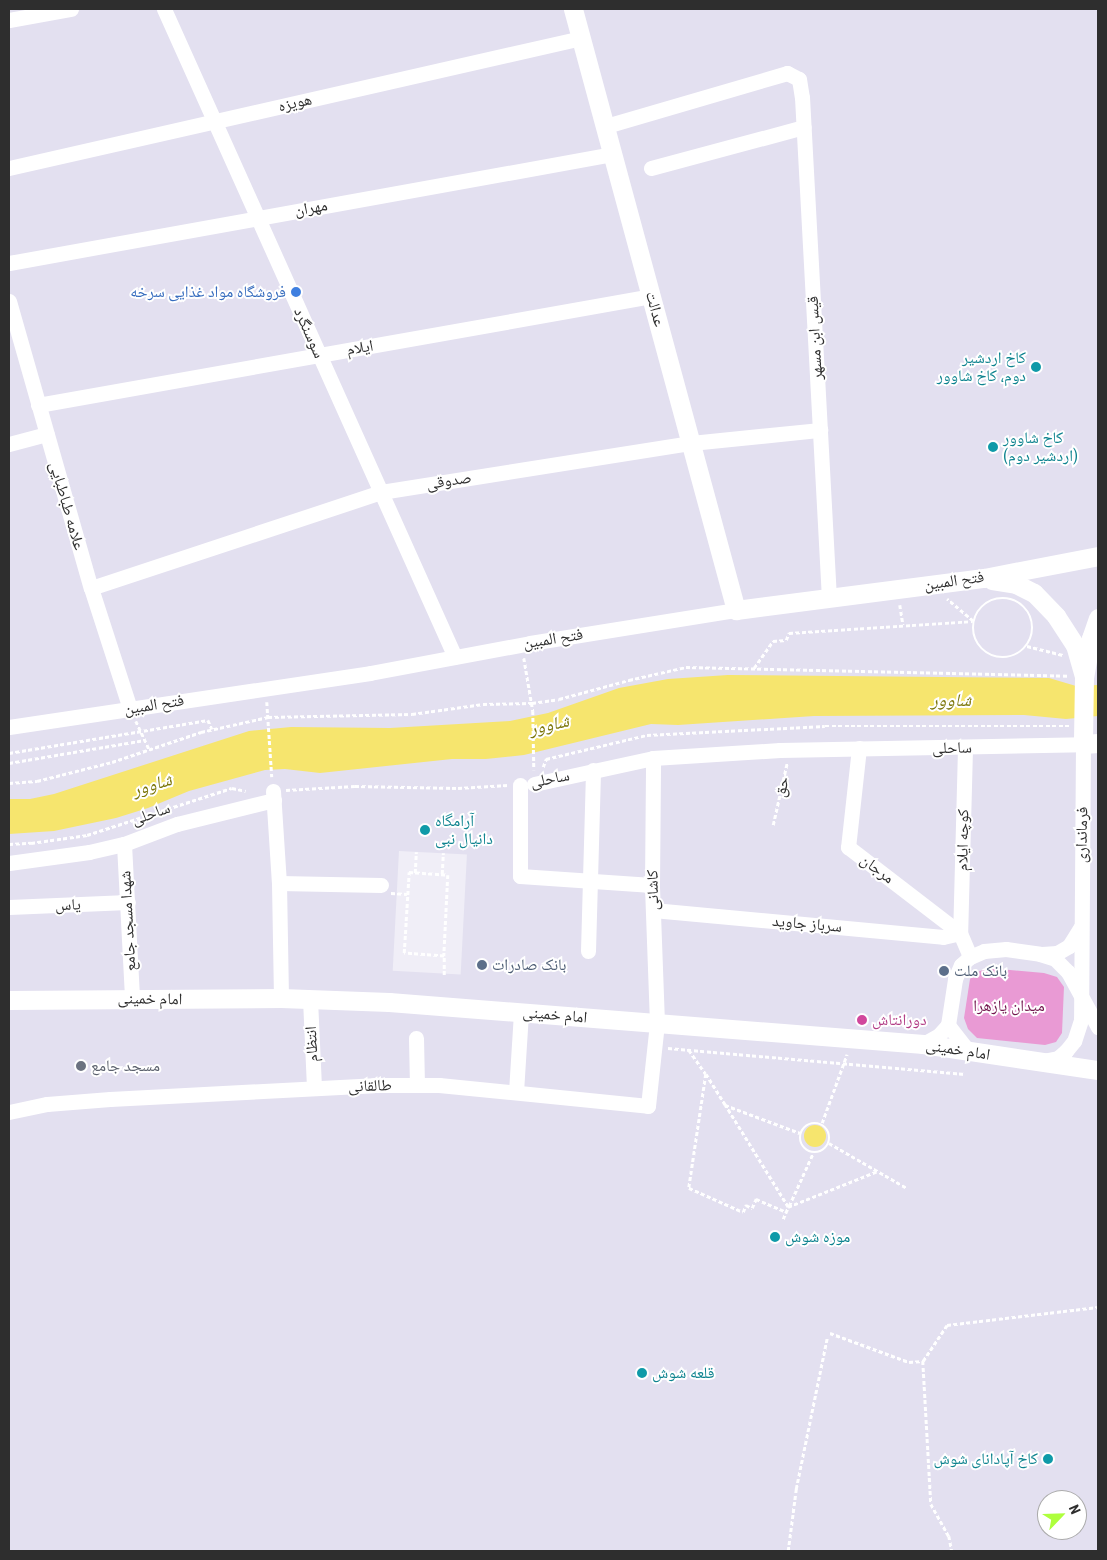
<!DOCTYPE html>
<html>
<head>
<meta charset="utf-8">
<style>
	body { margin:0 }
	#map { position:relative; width:1107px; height:1560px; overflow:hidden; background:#e3e0f0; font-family:"Roboto Condensed","Noto Naskh Arabic",sans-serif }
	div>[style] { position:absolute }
	.green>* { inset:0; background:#e99ad4 }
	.plaza>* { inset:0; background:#f0eef7; transform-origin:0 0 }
	.water>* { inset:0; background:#f6e56e }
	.round { border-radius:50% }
	.path>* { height:2.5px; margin-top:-1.25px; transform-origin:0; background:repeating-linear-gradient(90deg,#fff 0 4px,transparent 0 6.5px) }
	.path>.ring { margin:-1.25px; padding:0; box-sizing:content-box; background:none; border:2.5px solid #fff; border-radius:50% }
	.minor>* { height:15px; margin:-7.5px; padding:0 7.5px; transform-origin:7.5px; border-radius:7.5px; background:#fff }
	.tertiary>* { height:19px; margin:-9.5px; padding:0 9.5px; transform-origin:9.5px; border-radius:9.5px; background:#fff }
	.dots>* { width:14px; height:14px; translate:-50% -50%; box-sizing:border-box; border:2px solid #fff; border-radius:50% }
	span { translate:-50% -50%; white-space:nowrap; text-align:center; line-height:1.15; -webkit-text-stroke:4px #fff; paint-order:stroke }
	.street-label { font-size:16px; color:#2e2e2e }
	.shop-label { font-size:16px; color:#366cbe }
	.right { translate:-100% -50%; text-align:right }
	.culture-label { font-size:16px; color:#0d838f }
	.left { translate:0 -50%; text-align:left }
	.service-label { font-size:16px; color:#4e5e75 }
	.park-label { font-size:16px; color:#72174e }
	.hotel-label { font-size:16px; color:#b23c85 }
	.worship-label { font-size:16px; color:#5b616d }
	.water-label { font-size:18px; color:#7c7609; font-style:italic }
	.frame { position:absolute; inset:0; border:10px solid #2e2e2e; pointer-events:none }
	.north { position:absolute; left:1037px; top:1490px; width:50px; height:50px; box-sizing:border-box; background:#fff; border:1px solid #ababab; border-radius:50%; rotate:66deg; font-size:14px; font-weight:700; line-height:20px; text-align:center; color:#2e2e2e }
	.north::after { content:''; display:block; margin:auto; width:18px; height:22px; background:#aeff3d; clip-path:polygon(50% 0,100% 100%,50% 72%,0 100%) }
</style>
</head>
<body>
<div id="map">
	<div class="green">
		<i style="clip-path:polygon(989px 968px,1044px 973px,1057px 977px,1064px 987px,1062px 1033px,1056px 1042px,1045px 1045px,977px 1038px,968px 1029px,964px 1018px,970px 979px,977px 972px)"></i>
	</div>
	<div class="plaza">
		<i style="left:399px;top:851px;width:68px;height:120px;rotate:3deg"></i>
	</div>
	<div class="water">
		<i style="clip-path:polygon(728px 675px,1049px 678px,1076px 686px,1098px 685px,1098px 716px,1066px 719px,1024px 715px,814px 716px,678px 725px,651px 724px,524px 755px,486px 759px,452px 759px,320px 773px,285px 769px,265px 770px,189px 791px,148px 808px,116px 818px,54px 831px,9px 834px,9px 799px,30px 799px,54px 794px,249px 731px,291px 727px,390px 728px,510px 721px,548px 713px,619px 688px,668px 679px)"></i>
		<i class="round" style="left:804px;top:1125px;width:22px;height:22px"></i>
	</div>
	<div class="path">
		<i class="ring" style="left:973px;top:598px;width:57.5px;height:57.5px"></i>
		<i style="left:900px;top:605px;width:20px;rotate:81deg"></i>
		<i style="left:1027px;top:646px;width:37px;rotate:14deg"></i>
		<i style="left:524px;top:658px;width:54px;rotate:80.4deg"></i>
		<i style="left:533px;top:711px;width:59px;rotate:89deg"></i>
		<i style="left:754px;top:668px;width:33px;rotate:-55deg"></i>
		<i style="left:773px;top:641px;width:13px;rotate:-4deg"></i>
		<i style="left:786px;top:640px;width:8px;rotate:-67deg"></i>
		<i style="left:789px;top:633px;width:184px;rotate:-3.7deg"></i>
		<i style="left:973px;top:621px;width:34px;rotate:-140deg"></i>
		<i style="left:267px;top:702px;width:75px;rotate:86.2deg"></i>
		<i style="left:136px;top:721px;width:31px;rotate:65deg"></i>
		<i style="left:9px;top:753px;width:202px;rotate:-9.4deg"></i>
		<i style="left:208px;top:720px;width:10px;rotate:66deg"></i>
		<i style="left:9px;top:763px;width:138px;rotate:-9.6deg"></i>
		<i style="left:543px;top:767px;width:9px;rotate:-69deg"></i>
		<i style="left:546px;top:759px;width:104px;rotate:-13.4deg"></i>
		<i style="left:647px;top:735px;width:178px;rotate:-2.9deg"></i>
		<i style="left:825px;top:726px;width:244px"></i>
		<i style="left:9px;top:783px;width:28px;rotate:-4deg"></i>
		<i style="left:37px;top:781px;width:77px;rotate:-14.2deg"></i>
		<i style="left:112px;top:762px;width:94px;rotate:-18.6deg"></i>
		<i style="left:201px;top:732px;width:69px;rotate:-12.6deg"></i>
		<i style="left:268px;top:717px;width:144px;rotate:-1.2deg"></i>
		<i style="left:412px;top:714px;width:72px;rotate:-8deg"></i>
		<i style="left:483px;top:704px;width:49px;rotate:-1.2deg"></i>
		<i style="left:532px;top:703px;width:27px;rotate:-8deg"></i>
		<i style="left:559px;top:699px;width:73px;rotate:-15.2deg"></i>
		<i style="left:629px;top:680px;width:58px;rotate:-12.8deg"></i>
		<i style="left:686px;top:667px;width:382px;rotate:1.3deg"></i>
		<i style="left:286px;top:790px;width:69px;rotate:-3.3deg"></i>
		<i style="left:355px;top:786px;width:103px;rotate:1.1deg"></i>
		<i style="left:458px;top:788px;width:50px;rotate:-3.4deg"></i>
		<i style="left:773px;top:825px;width:64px;rotate:-77.3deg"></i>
		<i style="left:9px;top:844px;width:22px;rotate:-3deg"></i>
		<i style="left:31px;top:843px;width:57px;rotate:-8.1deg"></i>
		<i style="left:87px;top:835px;width:152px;rotate:-18deg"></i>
		<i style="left:232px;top:788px;width:14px;rotate:12deg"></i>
		<i style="left:409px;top:872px;width:39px;rotate:4deg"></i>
		<i style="left:448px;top:875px;width:81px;rotate:92.8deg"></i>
		<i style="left:444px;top:956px;width:40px;rotate:-175.7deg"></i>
		<i style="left:404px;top:953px;width:81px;rotate:-86.5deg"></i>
		<i style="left:415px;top:873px;width:21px;rotate:-87deg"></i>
		<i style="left:442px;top:874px;width:21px;rotate:-87deg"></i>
		<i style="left:391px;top:893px;width:16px;rotate:4deg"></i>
		<i style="left:444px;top:975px;width:19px;rotate:-90deg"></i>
		<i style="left:668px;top:1048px;width:298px;rotate:5deg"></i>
		<i style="left:689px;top:1050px;width:29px;rotate:55deg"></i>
		<i style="left:725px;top:1105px;width:36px;rotate:-122deg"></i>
		<i style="left:706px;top:1074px;width:115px;rotate:98.5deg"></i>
		<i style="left:689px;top:1188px;width:59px;rotate:24deg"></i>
		<i style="left:743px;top:1212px;width:8px;rotate:-67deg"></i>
		<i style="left:746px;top:1205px;width:7px;rotate:27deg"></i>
		<i style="left:752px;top:1208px;width:10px;rotate:-66deg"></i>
		<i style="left:756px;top:1199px;width:33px;rotate:23deg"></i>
		<i class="ring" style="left:800px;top:1123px;width:27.5px;height:27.5px"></i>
		<i style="left:822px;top:1123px;width:73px;rotate:-70.1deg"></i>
		<i style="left:829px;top:1143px;width:90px;rotate:30deg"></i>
		<i style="left:789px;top:1206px;width:58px;rotate:-65.6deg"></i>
		<i style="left:788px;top:1207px;width:120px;rotate:-121.7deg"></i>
		<i style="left:725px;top:1105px;width:80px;rotate:20.5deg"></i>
		<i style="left:783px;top:1219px;width:13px;rotate:-67deg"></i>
		<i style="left:788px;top:1207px;width:97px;rotate:-21.8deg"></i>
		<i style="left:830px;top:1333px;width:84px;rotate:20.2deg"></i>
		<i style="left:909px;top:1362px;width:14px;rotate:-4deg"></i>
		<i style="left:923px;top:1361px;width:43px;rotate:-56.3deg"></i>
		<i style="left:947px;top:1325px;width:152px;rotate:-6.8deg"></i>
		<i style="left:923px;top:1361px;width:143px;rotate:86.8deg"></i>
		<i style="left:931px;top:1504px;width:37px;rotate:61deg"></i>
		<i style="left:949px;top:1536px;width:15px;rotate:79deg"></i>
		<i style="left:788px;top:1551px;width:63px;rotate:-82.6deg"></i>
		<i style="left:796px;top:1489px;width:154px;rotate:-78.4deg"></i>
	</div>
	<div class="minor">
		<i style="left:164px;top:9px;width:710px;rotate:65.82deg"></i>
		<i style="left:9px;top:20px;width:63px;rotate:-10.1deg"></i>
		<i style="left:606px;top:126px;width:189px;rotate:-16.3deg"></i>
		<i style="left:787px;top:73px;width:13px;rotate:27deg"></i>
		<i style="left:799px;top:79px;width:18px;rotate:81deg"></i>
		<i style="left:802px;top:97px;width:502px;rotate:86.92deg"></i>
		<i style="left:9px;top:168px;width:587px;rotate:-12.8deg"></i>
		<i style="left:651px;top:168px;width:158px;rotate:-15deg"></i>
		<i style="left:9px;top:263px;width:614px;rotate:-10.23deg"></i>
		<i style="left:9px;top:301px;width:298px;rotate:74.1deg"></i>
		<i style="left:91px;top:588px;width:127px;rotate:72.1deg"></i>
		<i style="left:38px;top:405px;width:624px;rotate:-10.07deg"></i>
		<i style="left:9px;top:444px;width:39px;rotate:-15deg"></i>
		<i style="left:91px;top:588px;width:305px;rotate:-18.3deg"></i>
		<i style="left:381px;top:492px;width:314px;rotate:-9deg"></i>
		<i style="left:691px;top:443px;width:130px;rotate:-5.8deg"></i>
		<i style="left:9px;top:727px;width:365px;rotate:-8.5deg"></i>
		<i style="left:370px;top:673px;width:163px;rotate:-10.6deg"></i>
		<i style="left:530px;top:643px;width:209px;rotate:-9.1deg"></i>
		<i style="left:859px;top:748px;width:100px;rotate:96.3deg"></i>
		<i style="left:848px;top:847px;width:141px;rotate:37.5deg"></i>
		<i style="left:965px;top:748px;width:185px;rotate:91.5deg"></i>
		<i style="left:960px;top:933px;width:26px;rotate:67deg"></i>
		<i style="left:534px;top:784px;width:122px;rotate:-12.3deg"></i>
		<i style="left:653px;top:758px;width:127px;rotate:-3.6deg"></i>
		<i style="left:780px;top:750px;width:303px;rotate:-1.1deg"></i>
		<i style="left:1083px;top:744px;width:276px;rotate:90.4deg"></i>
		<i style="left:1081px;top:1020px;width:22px;rotate:108deg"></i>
		<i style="left:1074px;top:1041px;width:13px;rotate:129deg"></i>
		<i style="left:1066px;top:1051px;width:11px;rotate:139deg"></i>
		<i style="left:1058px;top:1058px;width:16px;rotate:169deg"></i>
		<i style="left:520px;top:785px;width:91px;rotate:90deg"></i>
		<i style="left:520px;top:876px;width:132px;rotate:3.9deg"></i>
		<i style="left:273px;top:791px;width:92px;rotate:86.3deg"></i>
		<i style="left:279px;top:883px;width:115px;rotate:89deg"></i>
		<i style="left:124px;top:844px;width:154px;rotate:87deg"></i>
		<i style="left:9px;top:863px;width:81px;rotate:-7.8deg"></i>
		<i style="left:89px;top:852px;width:36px;rotate:-13deg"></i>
		<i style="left:124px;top:844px;width:57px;rotate:-20.7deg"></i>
		<i style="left:177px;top:824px;width:100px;rotate:-13.9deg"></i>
		<i style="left:279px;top:883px;width:102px;rotate:1.1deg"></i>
		<i style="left:9px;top:907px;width:119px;rotate:-2.4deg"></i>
		<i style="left:653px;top:910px;width:291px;rotate:5.3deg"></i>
		<i style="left:943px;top:937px;width:17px;rotate:-13deg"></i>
		<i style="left:588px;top:951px;width:181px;rotate:-88.4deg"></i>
		<i style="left:1042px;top:954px;width:15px;rotate:-4deg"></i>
		<i style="left:1057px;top:953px;width:14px;rotate:-30deg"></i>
		<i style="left:1069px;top:946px;width:22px;rotate:-58deg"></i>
		<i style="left:310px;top:999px;width:89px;rotate:87.4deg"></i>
		<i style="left:948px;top:1025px;width:34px;rotate:52deg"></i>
		<i style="left:416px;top:1038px;width:47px;rotate:88.8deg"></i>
		<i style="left:923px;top:1044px;width:18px;rotate:-29deg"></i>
		<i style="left:939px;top:1035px;width:13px;rotate:-48deg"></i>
		<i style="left:948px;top:1025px;width:47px;rotate:-81.3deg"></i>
		<i style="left:955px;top:979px;width:15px;rotate:-67deg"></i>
		<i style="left:961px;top:965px;width:12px;rotate:-42deg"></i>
		<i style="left:970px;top:957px;width:15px;rotate:-23deg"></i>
		<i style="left:984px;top:951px;width:22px;rotate:-5deg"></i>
		<i style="left:1006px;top:949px;width:34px;rotate:8deg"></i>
		<i style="left:1040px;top:954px;width:16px;rotate:18deg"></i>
		<i style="left:1055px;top:959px;width:18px;rotate:45deg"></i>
		<i style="left:1068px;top:972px;width:63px;rotate:61.4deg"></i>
		<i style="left:516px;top:1092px;width:80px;rotate:-86.4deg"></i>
		<i style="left:9px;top:1112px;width:39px;rotate:-12deg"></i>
		<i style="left:47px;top:1104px;width:63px;rotate:-4.5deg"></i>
		<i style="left:110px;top:1099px;width:264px;rotate:-3deg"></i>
		<i style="left:374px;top:1085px;width:65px"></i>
		<i style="left:439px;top:1085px;width:210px;rotate:5.7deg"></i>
		<i style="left:648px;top:1106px;width:83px;rotate:-83.8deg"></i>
		<i style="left:657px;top:1023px;width:138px;rotate:-92.1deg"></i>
		<i style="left:652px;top:885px;width:127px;rotate:-89.5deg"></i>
	</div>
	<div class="tertiary">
		<i style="left:573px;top:9px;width:623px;rotate:74.83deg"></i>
		<i style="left:736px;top:610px;width:250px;rotate:-7.4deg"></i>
		<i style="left:984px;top:578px;width:116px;rotate:-10.9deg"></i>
		<i style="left:992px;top:580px;width:24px;rotate:9deg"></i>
		<i style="left:1016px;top:584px;width:20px;rotate:27deg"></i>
		<i style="left:1034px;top:593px;width:32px;rotate:46deg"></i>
		<i style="left:1056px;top:616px;width:35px;rotate:57deg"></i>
		<i style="left:1075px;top:645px;width:33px;rotate:74deg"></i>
		<i style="left:1098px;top:618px;width:21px;rotate:109deg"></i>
		<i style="left:1091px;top:638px;width:40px;rotate:100deg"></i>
		<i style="left:1084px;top:677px;width:67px;rotate:90.9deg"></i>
		<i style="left:1083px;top:744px;width:15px;rotate:-4deg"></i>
		<i style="left:9px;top:1000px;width:272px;rotate:-0.4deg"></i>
		<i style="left:281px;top:998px;width:108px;rotate:2.1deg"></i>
		<i style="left:389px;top:1002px;width:536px;rotate:4.5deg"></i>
		<i style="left:923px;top:1044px;width:177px;rotate:8.5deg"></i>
	</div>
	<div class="dots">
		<i style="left:296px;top:292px;background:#3f7fe0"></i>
		<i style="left:1036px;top:367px;background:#0f9aa8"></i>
		<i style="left:993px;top:447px;background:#0f9aa8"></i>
		<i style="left:425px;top:830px;background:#0f9aa8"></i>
		<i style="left:482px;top:965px;background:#5c6f8a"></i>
		<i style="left:944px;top:971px;background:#5c6f8a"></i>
		<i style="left:862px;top:1020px;background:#d1479c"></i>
		<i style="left:81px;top:1066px;background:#6b7280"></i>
		<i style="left:775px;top:1237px;background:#0f9aa8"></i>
		<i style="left:642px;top:1373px;background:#0f9aa8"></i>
		<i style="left:1048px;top:1459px;background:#0f9aa8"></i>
	</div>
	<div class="street-label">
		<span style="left:295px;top:103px;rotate:-13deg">هویزه</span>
		<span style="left:311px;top:208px;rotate:-10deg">مهران</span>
		<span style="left:655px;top:309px;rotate:75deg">عدالت</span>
		<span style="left:309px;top:333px;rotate:66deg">سوسنگرد</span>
		<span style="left:815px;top:338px;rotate:-93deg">قیس ابن مسهر</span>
		<span style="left:360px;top:348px;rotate:-10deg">ایلام</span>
		<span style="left:449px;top:481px;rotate:-9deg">صدوقی</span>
		<span style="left:67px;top:506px;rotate:74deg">علامه طباطبایی</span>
		<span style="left:954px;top:581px;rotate:-8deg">فتح المبین</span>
		<span style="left:553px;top:639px;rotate:-9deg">فتح المبین</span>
		<span style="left:154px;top:705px;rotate:-9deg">فتح المبین</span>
		<span style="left:952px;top:748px;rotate:-1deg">ساحلی</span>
		<span style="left:550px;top:779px;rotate:-11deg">ساحلی</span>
		<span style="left:782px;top:787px;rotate:-78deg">حق</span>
		<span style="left:151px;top:814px;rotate:-19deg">ساحلی</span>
		<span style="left:1082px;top:835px;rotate:-89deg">فرمانداری</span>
		<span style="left:963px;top:840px;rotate:-89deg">کوچه ایلام</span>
		<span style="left:877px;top:869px;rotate:37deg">مرجان</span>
		<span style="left:653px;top:890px;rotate:-91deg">کاشانی</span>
		<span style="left:68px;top:905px;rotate:-2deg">یاس</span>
		<span style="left:128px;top:921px;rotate:-93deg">شهدا مسجد جامع</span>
		<span style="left:807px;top:924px;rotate:5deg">سرباز جاوید</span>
		<span style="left:150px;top:999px;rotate:1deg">امام خمینی</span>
		<span style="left:555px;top:1015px;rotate:5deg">امام خمینی</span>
		<span style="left:312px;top:1044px;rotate:-93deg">انتظام</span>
		<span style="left:958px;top:1050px;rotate:9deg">امام خمینی</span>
		<span style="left:370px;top:1086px;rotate:-2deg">طالقانی</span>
	</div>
	<div class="shop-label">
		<span class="right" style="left:286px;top:292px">فروشگاه مواد غذایی سرخه</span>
	</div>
	<div class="culture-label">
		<span class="right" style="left:1026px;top:367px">کاخ اردشیر<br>دوم، کاخ شاوور</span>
		<span class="left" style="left:1003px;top:447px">کاخ شاوور<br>(اردشیر دوم)</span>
		<span class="left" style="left:435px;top:830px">آرامگاه<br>دانیال نبی</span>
		<span class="left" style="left:785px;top:1237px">موزه شوش</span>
		<span class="left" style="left:652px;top:1373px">قلعه شوش</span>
		<span class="right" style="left:1038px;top:1459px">کاخ آپاداناى شوش</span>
	</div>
	<div class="service-label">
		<span class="left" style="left:492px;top:965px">بانک صادرات</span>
		<span class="left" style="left:954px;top:971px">بانک ملت</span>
	</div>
	<div class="park-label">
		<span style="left:1009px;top:1006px">میدان یازهرا</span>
	</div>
	<div class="hotel-label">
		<span class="left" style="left:872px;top:1020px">دورانتاش</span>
	</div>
	<div class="worship-label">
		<span class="left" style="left:91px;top:1066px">مسجد جامع</span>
	</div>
	<div class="water-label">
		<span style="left:951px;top:700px">شاوور</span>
		<span style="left:549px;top:725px;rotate:-13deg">شاوور</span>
		<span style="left:152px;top:785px;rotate:-17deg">شاوور</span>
	</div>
	<div class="frame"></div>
	<div class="north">N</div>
</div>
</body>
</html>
